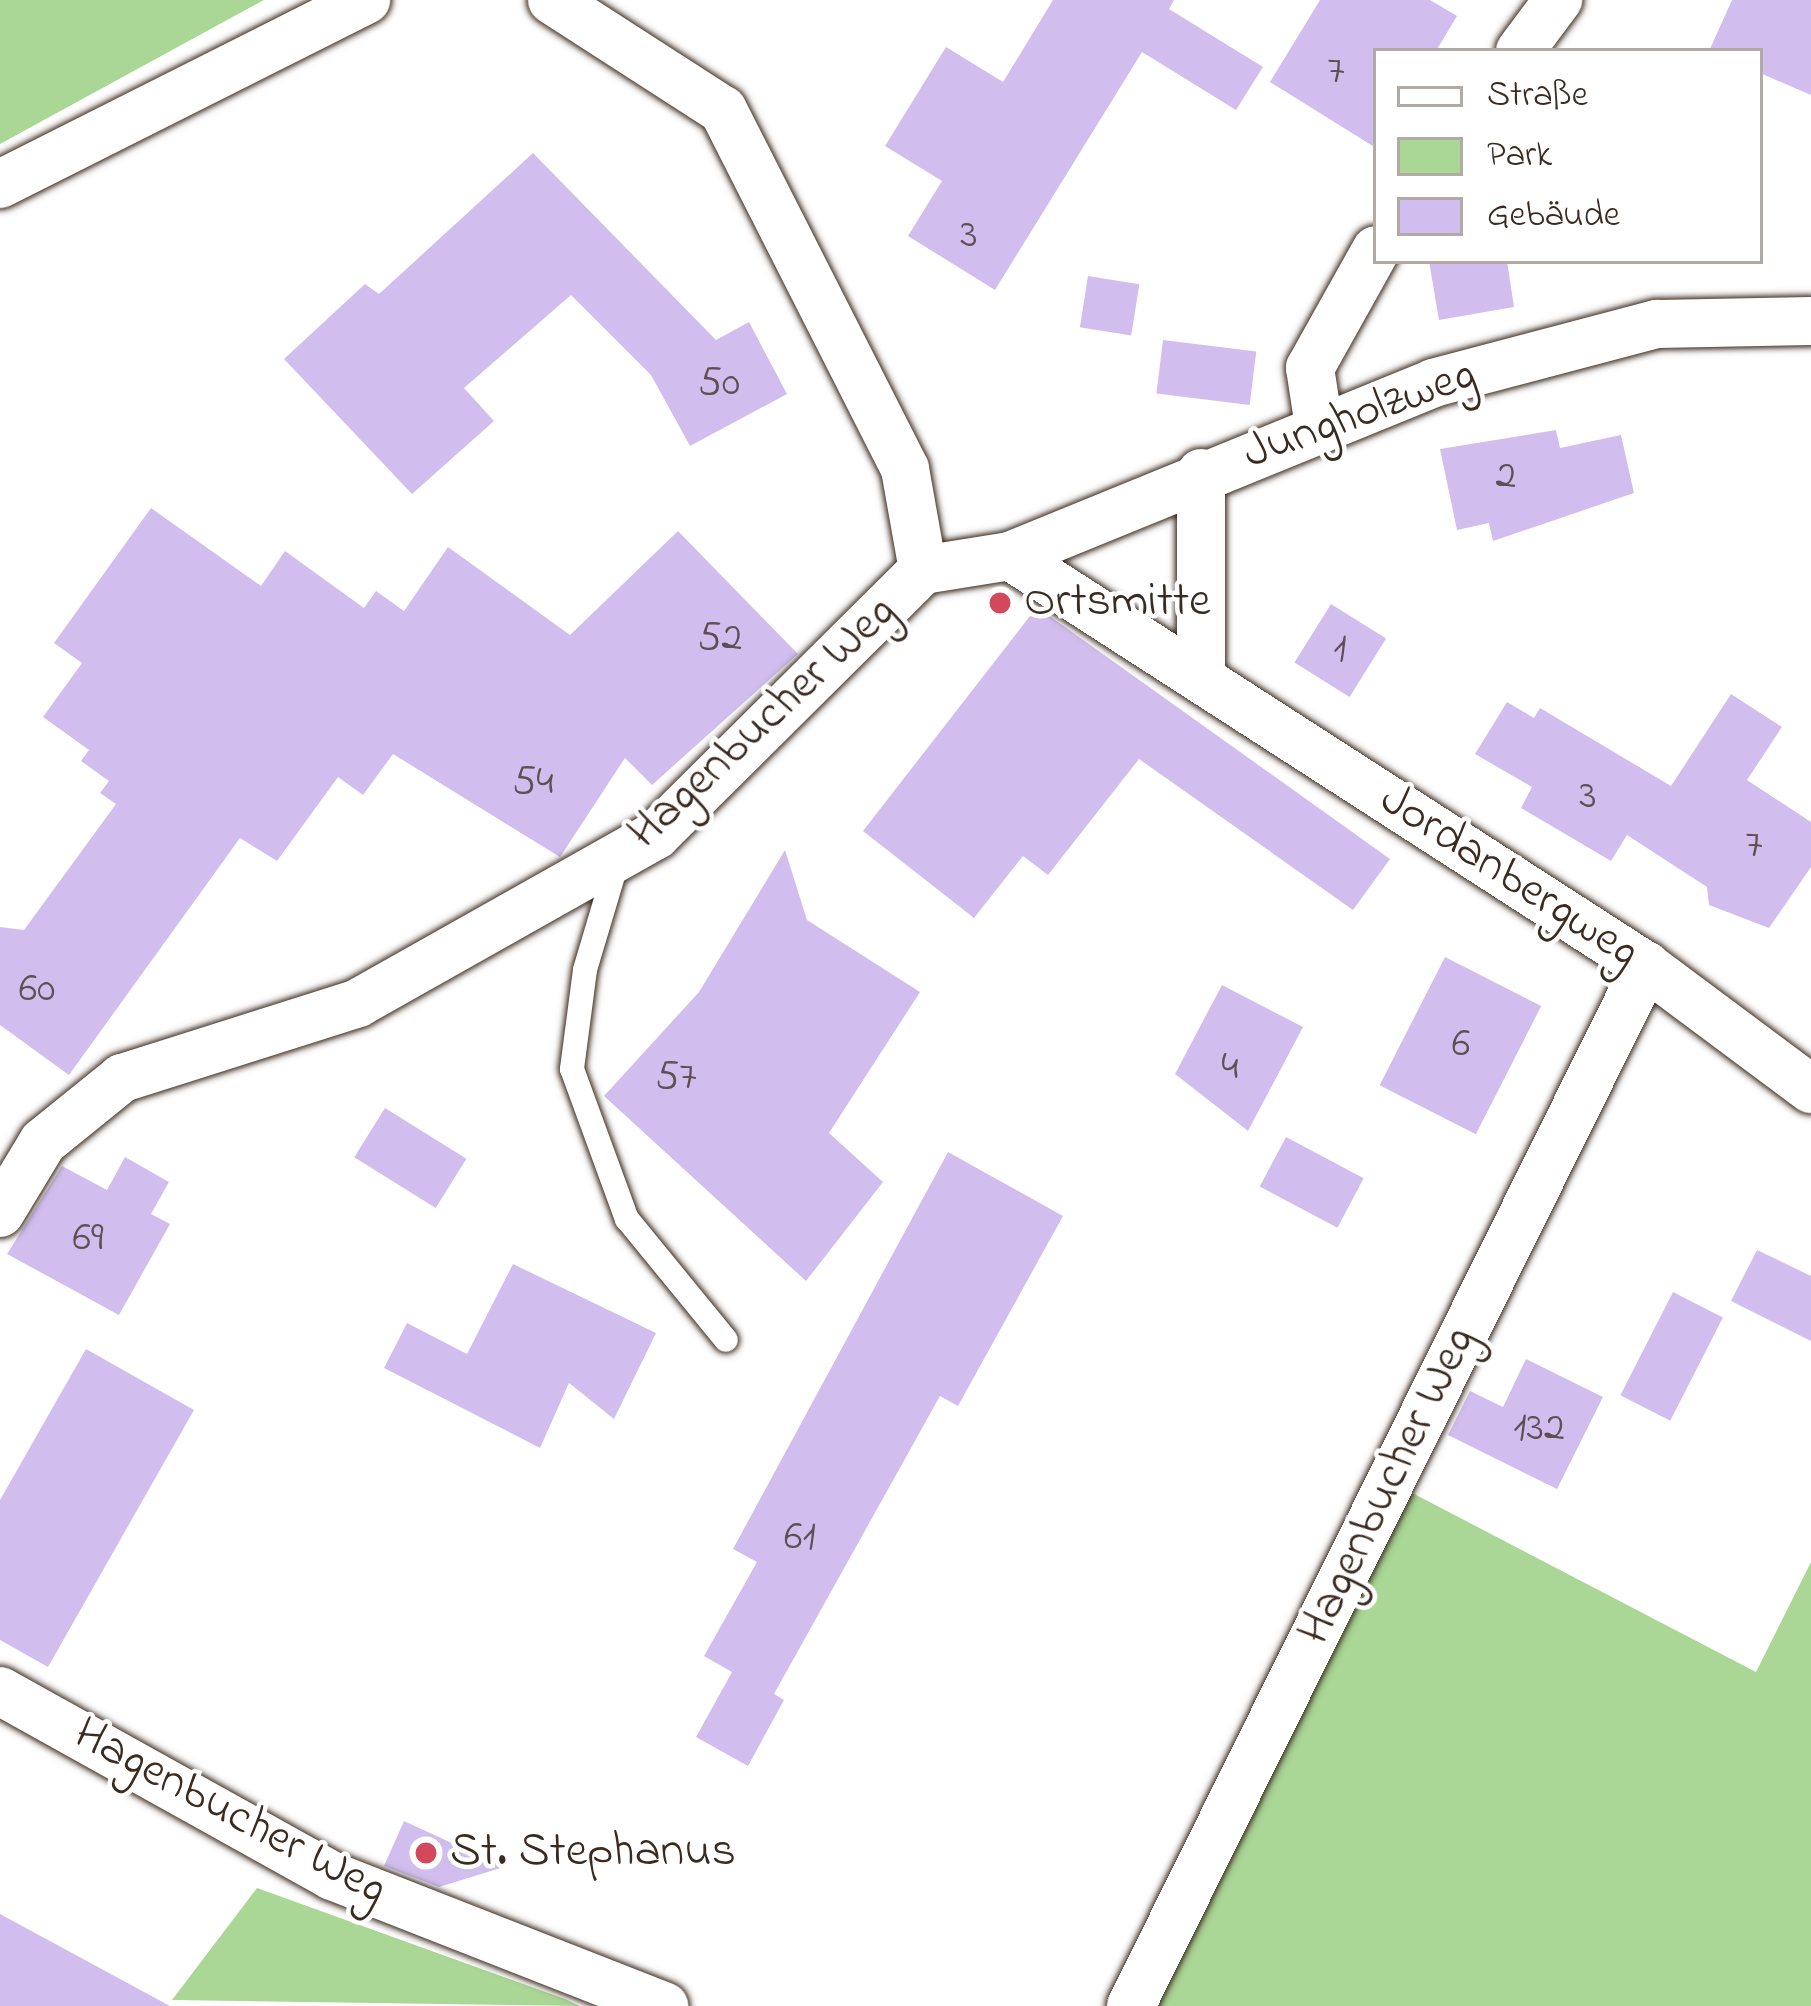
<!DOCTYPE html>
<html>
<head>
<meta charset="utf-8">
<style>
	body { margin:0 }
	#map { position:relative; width:1811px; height:2006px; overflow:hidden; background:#fff; font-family:"Indie Flower",sans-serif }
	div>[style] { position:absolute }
	.green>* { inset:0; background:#aad796 }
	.building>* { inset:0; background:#d1beef; transform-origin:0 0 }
	.roads { filter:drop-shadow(0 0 3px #3b2a1e) drop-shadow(0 0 3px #3b2a1e) }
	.lane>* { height:24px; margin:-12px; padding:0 12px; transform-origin:12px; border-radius:12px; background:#fff }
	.street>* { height:48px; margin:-24px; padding:0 24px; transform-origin:24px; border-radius:24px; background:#fff }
	.dots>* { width:33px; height:33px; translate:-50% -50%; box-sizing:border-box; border:6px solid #fff; border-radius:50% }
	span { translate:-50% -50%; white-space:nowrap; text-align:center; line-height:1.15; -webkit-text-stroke:9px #fff; paint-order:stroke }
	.number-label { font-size:42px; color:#604f52 }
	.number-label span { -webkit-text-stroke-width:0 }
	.street-label { font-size:48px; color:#3b2a1e }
	.poi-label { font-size:48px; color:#3b2a1e }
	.left { translate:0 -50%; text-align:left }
	.legend { position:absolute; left:1373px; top:48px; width:390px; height:216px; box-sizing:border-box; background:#fff; border:3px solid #b1aaa5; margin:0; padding:15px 21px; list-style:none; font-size:36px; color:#3b2a1e }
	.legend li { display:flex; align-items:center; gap:24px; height:60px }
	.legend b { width:60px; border:3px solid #b1aaa5 }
</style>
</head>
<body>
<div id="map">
	<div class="green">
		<i style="clip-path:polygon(0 0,264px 0,0 144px)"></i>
		<i style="clip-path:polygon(1395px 1484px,1756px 1672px,1811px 1562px,1811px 2006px,1132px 2006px)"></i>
		<i style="clip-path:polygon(257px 1888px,565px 1999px,580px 2006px,172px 2000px)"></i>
	</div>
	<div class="building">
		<i style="clip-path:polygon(1053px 0,1174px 0,1169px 9px,1263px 67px,1236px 110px,1142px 52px,995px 290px,908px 236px,942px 181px,885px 146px,946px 47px,1003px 82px)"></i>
		<i style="clip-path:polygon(1320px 0,1430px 0,1457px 16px,1436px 51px,1376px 51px,1376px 148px,1270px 82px)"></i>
		<i style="clip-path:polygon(1732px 0,1811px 0,1811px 95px,1760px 73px,1760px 51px,1709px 51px)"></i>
		<i style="clip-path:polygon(533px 153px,716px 340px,749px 322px,787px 394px,690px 446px,651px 375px,571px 295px,464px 388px,494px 421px,412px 494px,284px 359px,365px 284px,379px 294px)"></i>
		<i style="clip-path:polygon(1429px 261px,1507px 261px,1514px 307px,1439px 320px)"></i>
		<i style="left:1088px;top:276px;width:52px;height:52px;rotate:9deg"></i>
		<i style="left:1163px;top:340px;width:94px;height:54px;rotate:7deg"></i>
		<i style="clip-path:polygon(1556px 430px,1560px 448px,1621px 435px,1634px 493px,1493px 541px,1489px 523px,1457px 530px,1440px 449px)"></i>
		<i style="clip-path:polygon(151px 508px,261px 586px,285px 551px,364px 608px,376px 591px,404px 611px,448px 547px,570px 635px,678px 531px,798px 654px,652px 785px,625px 758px,560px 857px,393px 754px,363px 795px,338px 777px,277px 861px,240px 838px,69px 1075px,0 1025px,0 927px,24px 930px,116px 804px,100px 793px,109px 781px,81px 761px,89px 750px,43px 717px,82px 663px,54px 643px)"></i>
		<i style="left:1331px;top:604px;width:65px;height:69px;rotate:32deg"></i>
		<i style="clip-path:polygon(1037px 607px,1390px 859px,1353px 910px,1139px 759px,1048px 875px,1023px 856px,974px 918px,863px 831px)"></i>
		<i style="clip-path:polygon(1731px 694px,1782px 727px,1747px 780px,1811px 822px,1811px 867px,1769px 928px,1709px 905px,1707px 887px,1627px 835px,1611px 861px,1521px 808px,1532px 787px,1475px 754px,1507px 702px,1534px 718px,1540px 708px,1671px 786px)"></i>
		<i style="clip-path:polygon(785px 850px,807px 920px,920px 992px,829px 1133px,883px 1182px,806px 1281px,604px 1096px,699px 992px)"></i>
		<i style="left:1445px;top:957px;width:108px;height:144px;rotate:27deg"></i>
		<i style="clip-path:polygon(1222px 985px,1303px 1027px,1248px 1131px,1175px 1074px)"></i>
		<i style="left:385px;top:1108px;width:96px;height:58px;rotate:32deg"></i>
		<i style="left:1286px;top:1137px;width:88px;height:56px;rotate:28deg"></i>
		<i style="clip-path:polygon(948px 1152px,1063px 1216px,958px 1406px,940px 1396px,774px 1694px,784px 1700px,748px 1766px,696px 1737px,732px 1672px,704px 1656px,757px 1562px,733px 1549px)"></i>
		<i style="clip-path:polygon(125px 1157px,169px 1182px,151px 1214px,170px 1224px,119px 1315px,7px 1254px,62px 1166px,107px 1190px)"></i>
		<i style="clip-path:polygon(1757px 1250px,1811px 1276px,1811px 1341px,1731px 1301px)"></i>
		<i style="clip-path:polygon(513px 1264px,656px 1333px,614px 1419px,569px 1383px,540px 1448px,384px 1368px,407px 1323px,467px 1354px)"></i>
		<i style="left:1673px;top:1292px;width:56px;height:116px;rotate:27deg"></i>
		<i style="clip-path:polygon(86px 1349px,194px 1410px,48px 1667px,0 1640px,0 1500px)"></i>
		<i style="clip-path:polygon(1526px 1359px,1603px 1397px,1557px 1489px,1448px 1435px,1470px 1391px,1503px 1407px)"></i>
		<i style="clip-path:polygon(404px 1821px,504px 1867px,439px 1887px,384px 1866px)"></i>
		<i style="clip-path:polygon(0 1914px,170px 2006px,0 2006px)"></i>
	</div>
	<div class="roads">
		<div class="lane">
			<i style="left:618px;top:859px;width:116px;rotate:106.6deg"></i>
			<i style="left:585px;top:970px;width:100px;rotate:97.5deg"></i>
			<i style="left:572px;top:1069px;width:160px;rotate:69.9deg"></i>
			<i style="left:627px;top:1219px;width:156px;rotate:50.7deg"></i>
		</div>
		<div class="street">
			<i style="left:552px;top:0;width:203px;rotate:32.8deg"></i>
			<i style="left:723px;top:110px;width:402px;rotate:63.1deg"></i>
			<i style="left:905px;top:469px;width:103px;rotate:79.9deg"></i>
			<i style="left:1520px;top:51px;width:64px;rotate:-53.3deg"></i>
			<i style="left:0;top:184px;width:410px;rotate:-26.7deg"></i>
			<i style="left:1319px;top:426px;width:59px;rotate:-98.8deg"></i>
			<i style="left:1310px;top:368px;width:135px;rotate:-60.8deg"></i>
			<i style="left:1201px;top:473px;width:201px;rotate:90deg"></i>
			<i style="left:1010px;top:556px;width:757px;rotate:32.81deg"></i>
			<i style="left:1646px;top:966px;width:206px;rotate:36.7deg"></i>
			<i style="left:923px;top:570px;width:88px;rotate:-9.1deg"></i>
			<i style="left:1010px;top:556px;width:457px;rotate:-22.2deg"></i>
			<i style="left:1433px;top:383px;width:232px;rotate:-14.8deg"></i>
			<i style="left:1657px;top:324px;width:154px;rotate:-1.1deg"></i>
			<i style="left:0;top:1213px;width:83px;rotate:-58.8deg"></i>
			<i style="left:43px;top:1142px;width:102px;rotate:-39deg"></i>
			<i style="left:122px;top:1078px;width:248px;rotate:-17.6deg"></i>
			<i style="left:358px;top:1003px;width:342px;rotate:-29.4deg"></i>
			<i style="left:656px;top:835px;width:376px;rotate:-44.8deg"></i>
			<i style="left:0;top:1691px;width:380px;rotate:29.1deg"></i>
			<i style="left:332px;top:1876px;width:357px;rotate:21.4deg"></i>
			<i style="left:1131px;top:2006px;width:1161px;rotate:-63.66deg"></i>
		</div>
	</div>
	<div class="dots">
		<i style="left:1000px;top:603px;background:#d1495b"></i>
		<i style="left:426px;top:1853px;background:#d1495b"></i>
	</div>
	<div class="number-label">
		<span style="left:1336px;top:72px">7</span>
		<span style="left:969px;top:236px">3</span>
		<span style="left:719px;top:384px">50</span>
		<span style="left:1506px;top:477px">2</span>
		<span style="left:720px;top:639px">52</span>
		<span style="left:1340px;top:650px">1</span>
		<span style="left:533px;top:783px">54</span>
		<span style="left:1588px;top:797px">3</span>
		<span style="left:1754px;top:846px">7</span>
		<span style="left:37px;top:990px">60</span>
		<span style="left:1461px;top:1045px">6</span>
		<span style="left:1230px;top:1068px">4</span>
		<span style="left:676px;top:1078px">57</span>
		<span style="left:88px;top:1239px">69</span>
		<span style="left:1539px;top:1429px">132</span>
		<span style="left:800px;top:1538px">61</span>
	</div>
	<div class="street-label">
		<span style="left:1360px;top:415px;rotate:-20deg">Jungholzweg</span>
		<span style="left:763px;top:723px;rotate:-43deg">Hagenbucher Weg</span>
		<span style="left:1509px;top:877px;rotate:33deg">Jordanbergweg</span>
		<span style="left:1388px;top:1486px;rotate:-64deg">Hagenbucher Weg</span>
		<span style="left:230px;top:1813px;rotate:28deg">Hagenbucher Weg</span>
	</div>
	<div class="poi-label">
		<span class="left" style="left:1024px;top:603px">Ortsmitte</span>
		<span class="left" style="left:450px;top:1853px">St. Stephanus</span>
	</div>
	<ul class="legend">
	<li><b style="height:15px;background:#fff"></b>Straße</li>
	<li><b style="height:33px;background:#aad796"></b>Park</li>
	<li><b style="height:33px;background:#d1beef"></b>Gebäude</li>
	</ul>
</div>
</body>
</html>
